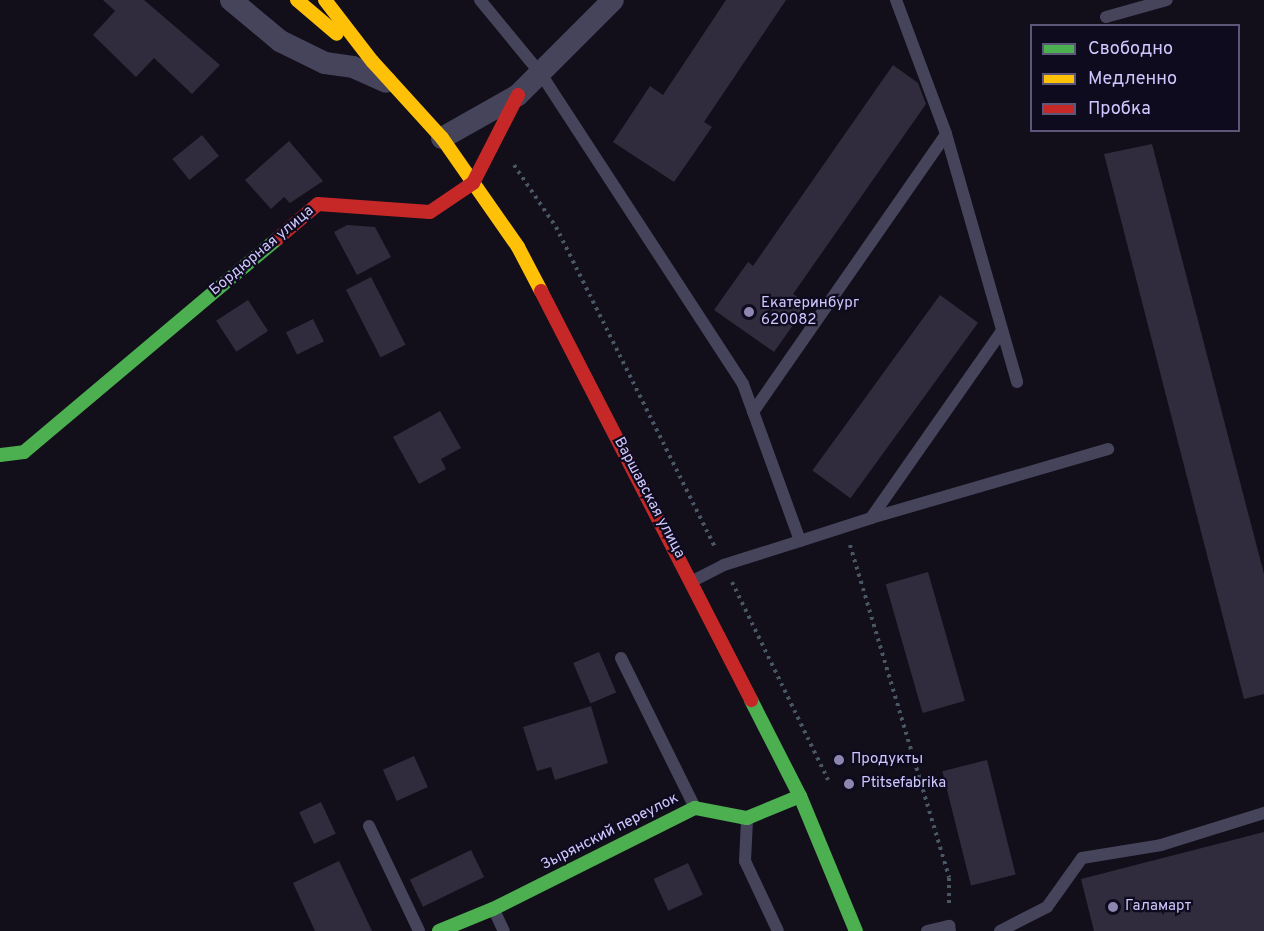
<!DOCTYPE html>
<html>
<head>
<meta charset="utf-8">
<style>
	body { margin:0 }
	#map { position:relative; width:1264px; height:931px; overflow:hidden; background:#120f1a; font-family:Overpass,sans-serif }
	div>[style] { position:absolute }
	.building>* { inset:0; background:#302c3d; transform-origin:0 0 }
	.path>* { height:4px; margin-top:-2px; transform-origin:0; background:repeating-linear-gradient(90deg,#485665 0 3px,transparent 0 7.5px) }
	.lane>* { height:12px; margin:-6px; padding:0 6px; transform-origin:6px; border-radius:6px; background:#45445b }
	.street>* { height:22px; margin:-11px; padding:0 11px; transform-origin:11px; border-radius:11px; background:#45445b }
	.fast>* { height:14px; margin:-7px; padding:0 7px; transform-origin:7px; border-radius:7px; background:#4caf50 }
	.slow>* { height:14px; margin:-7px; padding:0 7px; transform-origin:7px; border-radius:7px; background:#ffc107 }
	.jam>* { height:14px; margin:-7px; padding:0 7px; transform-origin:7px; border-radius:7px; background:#c62828 }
	.dots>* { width:16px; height:16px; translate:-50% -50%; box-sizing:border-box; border:3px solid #0f0b1e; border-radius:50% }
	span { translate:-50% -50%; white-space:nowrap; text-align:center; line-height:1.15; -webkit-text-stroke:4.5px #0f0b1e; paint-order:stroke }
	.street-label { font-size:15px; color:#cfc8ff }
	.poi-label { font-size:15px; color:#cfc8ff }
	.left { translate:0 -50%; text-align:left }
	.legend { position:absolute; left:1030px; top:24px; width:210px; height:108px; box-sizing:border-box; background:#0f0b1e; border:2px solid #5c5778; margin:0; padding:8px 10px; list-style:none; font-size:18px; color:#cfc8ff }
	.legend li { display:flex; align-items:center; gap:12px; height:30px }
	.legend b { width:30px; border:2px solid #5c5778 }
</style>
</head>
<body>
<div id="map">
	<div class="building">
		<i style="clip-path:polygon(103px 0,144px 0,220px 65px,192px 94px,154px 58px,136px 77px,93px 35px,115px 11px)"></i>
		<i style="clip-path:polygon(726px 0,786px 0,704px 122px,712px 127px,674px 182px,613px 142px,650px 86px,663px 95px)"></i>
		<i style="clip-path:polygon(893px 65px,918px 83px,926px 104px,793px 294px,808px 304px,774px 352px,714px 310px,748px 262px,753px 266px)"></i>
		<i style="left:202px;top:135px;width:27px;height:38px;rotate:51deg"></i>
		<i style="clip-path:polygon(289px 141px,323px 181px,290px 203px,284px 197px,271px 209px,245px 180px)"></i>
		<i style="clip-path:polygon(1152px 144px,1264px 574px,1264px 694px,1244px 699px,1104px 154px)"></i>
		<i style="clip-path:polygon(347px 225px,375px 227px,391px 257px,357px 275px,334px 232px)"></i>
		<i style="left:371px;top:277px;width:76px;height:28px;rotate:63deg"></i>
		<i style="left:940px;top:295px;width:47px;height:217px;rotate:36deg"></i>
		<i style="left:248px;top:300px;width:37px;height:38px;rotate:57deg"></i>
		<i style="left:313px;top:319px;width:25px;height:30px;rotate:64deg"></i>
		<i style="clip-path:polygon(440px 411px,461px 448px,441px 459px,446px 469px,419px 484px,393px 437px)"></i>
		<i style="left:928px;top:572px;width:134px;height:44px;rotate:74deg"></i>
		<i style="left:599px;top:652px;width:44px;height:28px;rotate:67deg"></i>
		<i style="clip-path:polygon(591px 706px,608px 763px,555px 780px,551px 767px,537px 771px,523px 727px)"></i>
		<i style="left:414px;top:756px;width:34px;height:34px;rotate:66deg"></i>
		<i style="left:987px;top:760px;width:118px;height:46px;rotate:76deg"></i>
		<i style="left:321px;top:802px;width:35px;height:24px;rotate:65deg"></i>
		<i style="clip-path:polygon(1264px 832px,1264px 931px,1094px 931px,1081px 879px)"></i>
		<i style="left:471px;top:850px;width:30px;height:68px;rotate:64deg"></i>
		<i style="clip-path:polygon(339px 861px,372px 931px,315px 931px,293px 883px)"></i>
		<i style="left:688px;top:863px;width:35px;height:38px;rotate:65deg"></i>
	</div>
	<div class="path">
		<i style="left:514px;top:165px;width:75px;rotate:55.9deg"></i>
		<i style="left:556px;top:227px;width:358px;rotate:63.6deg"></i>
		<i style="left:850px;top:545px;width:347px;rotate:73.4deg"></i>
		<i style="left:949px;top:878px;width:29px;rotate:90deg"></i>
		<i style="left:732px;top:582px;width:220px;rotate:64.1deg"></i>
	</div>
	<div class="lane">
		<i style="left:480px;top:0;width:96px;rotate:50.5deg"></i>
		<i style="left:541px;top:74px;width:370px;rotate:56.9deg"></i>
		<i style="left:743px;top:384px;width:167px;rotate:70deg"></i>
		<i style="left:800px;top:541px;width:80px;rotate:162.5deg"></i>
		<i style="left:724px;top:565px;width:36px;rotate:153deg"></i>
		<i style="left:896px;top:0;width:143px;rotate:69.5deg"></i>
		<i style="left:946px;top:134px;width:258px;rotate:74deg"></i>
		<i style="left:1106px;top:17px;width:63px;rotate:-15.6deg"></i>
		<i style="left:753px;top:412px;width:338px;rotate:-55.2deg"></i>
		<i style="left:871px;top:518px;width:247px;rotate:-16.2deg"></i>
		<i style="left:800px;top:541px;width:75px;rotate:-17.9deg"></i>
		<i style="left:871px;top:518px;width:227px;rotate:-55deg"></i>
		<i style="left:621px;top:658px;width:165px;rotate:63.7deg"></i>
		<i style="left:747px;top:820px;width:41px;rotate:92.8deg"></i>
		<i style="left:745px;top:861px;width:77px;rotate:64.8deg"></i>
		<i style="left:369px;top:826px;width:116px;rotate:64.5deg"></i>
		<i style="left:494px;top:910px;width:23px;rotate:65deg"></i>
		<i style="left:927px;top:931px;width:23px;rotate:-13deg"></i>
		<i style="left:949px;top:926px;width:5px;rotate:79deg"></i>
		<i style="left:1000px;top:931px;width:53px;rotate:-27.1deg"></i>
		<i style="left:1047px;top:907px;width:60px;rotate:-54.5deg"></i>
		<i style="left:1082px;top:858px;width:80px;rotate:-9.3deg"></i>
		<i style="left:1161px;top:845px;width:108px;rotate:-17.3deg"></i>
	</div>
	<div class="street">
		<i style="left:231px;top:0;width:64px;rotate:39.9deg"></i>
		<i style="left:280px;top:41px;width:50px;rotate:26.1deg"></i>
		<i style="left:325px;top:63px;width:28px;rotate:8deg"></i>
		<i style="left:353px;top:67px;width:36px;rotate:24deg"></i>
		<i style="left:442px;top:138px;width:87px;rotate:-29.5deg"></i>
		<i style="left:518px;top:95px;width:134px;rotate:-45deg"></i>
	</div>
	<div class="fast">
		<i style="left:0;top:455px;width:24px;rotate:-7deg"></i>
		<i style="left:24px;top:452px;width:331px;rotate:-40.1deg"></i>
		<i style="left:751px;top:700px;width:108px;rotate:63deg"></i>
		<i style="left:800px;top:796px;width:146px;rotate:67.5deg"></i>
		<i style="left:439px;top:931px;width:58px;rotate:-22.2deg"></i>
		<i style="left:493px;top:909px;width:226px;rotate:-26.6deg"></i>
		<i style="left:695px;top:808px;width:53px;rotate:10.9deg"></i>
		<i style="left:747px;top:818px;width:57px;rotate:-22.5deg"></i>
	</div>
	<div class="slow">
		<i style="left:297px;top:0;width:52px;rotate:40.4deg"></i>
		<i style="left:325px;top:0;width:77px;rotate:52.4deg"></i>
		<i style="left:372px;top:61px;width:104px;rotate:47.7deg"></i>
		<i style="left:442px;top:138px;width:133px;rotate:55.1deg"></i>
		<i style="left:518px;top:247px;width:50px;rotate:62.4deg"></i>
	</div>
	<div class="jam">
		<i style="left:277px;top:239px;width:54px;rotate:-40.5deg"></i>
		<i style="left:318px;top:204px;width:112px;rotate:4.1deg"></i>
		<i style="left:430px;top:212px;width:52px;rotate:-34deg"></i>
		<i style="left:473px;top:183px;width:99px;rotate:-62.9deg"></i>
		<i style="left:541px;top:291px;width:460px;rotate:62.8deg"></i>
	</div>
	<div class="dots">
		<i style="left:749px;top:312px;background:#8d87af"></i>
		<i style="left:839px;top:760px;background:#8d87af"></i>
		<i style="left:849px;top:784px;background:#8d87af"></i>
		<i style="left:1113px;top:907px;background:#8d87af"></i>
	</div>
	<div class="street-label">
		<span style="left:262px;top:251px;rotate:-40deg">Бордюрная улица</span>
		<span style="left:649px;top:498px;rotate:62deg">Варшавская улица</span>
		<span style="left:610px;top:832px;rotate:-27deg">Зырянский переулок</span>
	</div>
	<div class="poi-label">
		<span class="left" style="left:761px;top:312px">Екатеринбург<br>620082</span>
		<span class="left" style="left:851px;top:760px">Продукты</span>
		<span class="left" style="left:861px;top:784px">Ptitsefabrika</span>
		<span class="left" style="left:1125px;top:907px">Галамарт</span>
	</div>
	<ul class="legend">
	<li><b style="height:8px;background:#4caf50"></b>Свободно</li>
	<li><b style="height:8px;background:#ffc107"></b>Медленно</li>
	<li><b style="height:8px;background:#c62828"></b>Пробка</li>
	</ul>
</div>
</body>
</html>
